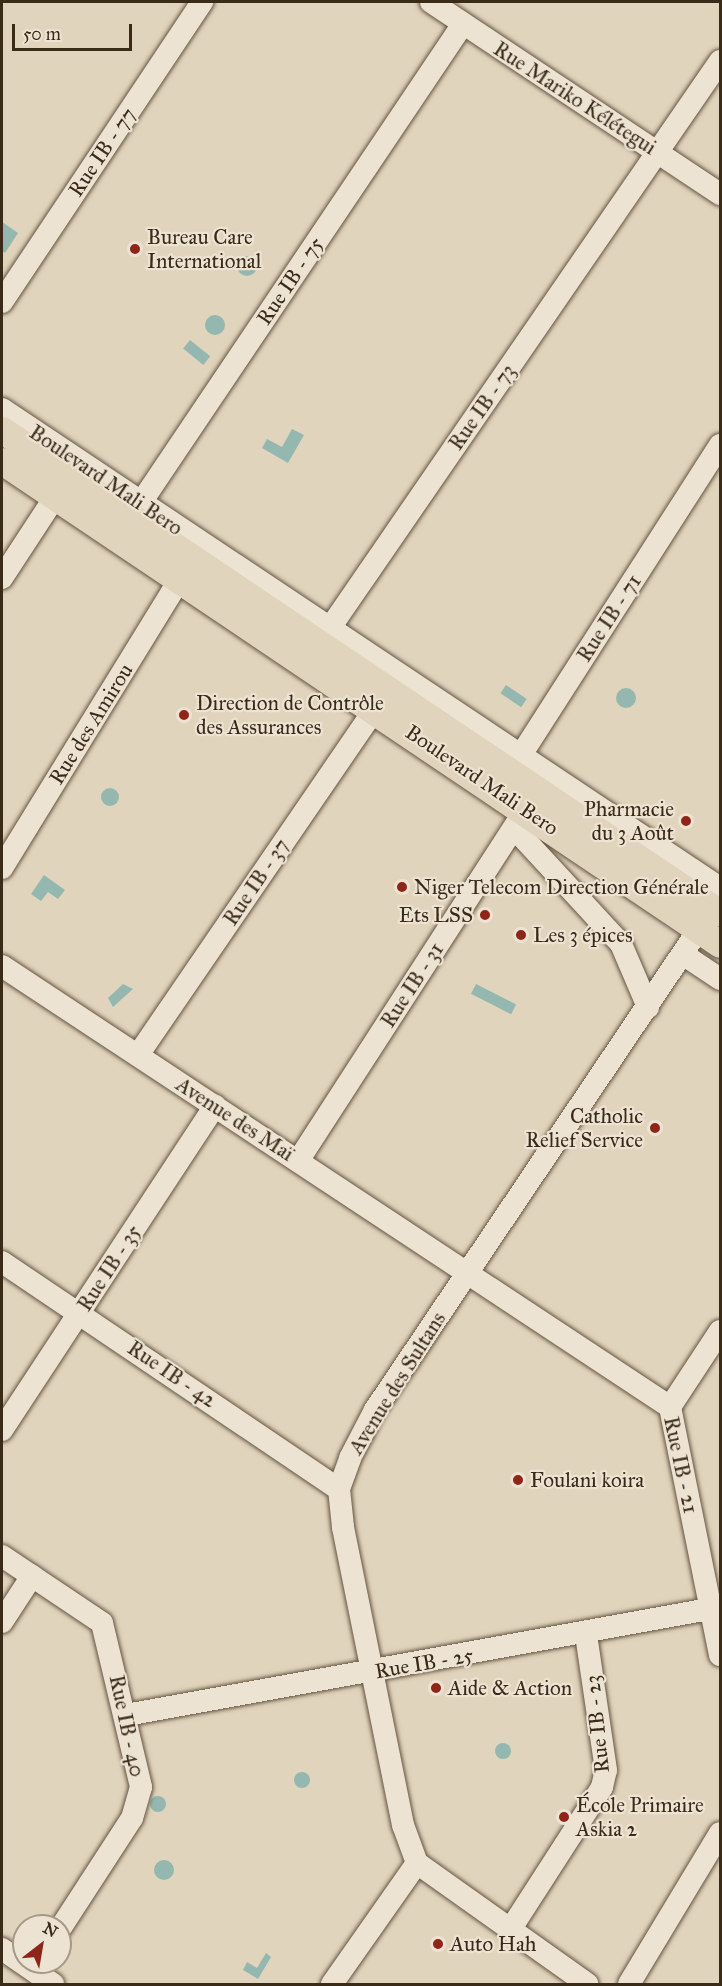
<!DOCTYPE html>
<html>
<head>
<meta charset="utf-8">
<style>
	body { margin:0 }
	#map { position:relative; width:722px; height:1986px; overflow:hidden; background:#e1d4bc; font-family:"IM FELL Great Primer",serif }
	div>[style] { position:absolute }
	.water>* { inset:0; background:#94b8af; transform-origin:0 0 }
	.round { border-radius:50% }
	.roads { filter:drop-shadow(0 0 2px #645441) drop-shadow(0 0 2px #645441) }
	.minor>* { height:22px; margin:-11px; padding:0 11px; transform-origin:11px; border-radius:11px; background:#ece3d3 }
	.major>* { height:27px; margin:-13.5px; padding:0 13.5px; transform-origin:13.5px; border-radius:13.5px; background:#e1d4bc }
	.dots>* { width:16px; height:16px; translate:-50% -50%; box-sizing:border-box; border:3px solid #ece3d3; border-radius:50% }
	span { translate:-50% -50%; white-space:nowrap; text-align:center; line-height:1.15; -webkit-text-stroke:4.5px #ece3d3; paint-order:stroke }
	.street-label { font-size:21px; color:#3a2a18 }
	.poi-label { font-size:21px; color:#3a2a18 }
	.left { translate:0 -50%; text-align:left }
	.right { translate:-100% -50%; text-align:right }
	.frame { position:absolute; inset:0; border:3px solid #3a2a18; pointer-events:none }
	.north { position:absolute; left:12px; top:1914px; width:60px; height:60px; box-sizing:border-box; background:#ece3d3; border:2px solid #a59988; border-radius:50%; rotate:31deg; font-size:16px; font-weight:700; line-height:24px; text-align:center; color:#3a2a18 }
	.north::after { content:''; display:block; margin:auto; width:21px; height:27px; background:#8f2418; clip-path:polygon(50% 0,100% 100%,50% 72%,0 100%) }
	.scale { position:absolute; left:12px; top:24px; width:120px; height:27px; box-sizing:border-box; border:3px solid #3a2a18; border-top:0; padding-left:8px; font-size:18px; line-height:21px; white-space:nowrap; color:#3a2a18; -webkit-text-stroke:4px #ece3d3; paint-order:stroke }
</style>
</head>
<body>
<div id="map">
	<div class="water">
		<i style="clip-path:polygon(2px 222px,18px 233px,5px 253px,2px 251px)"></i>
		<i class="round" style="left:237px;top:256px;width:20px;height:20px"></i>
		<i class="round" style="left:205px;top:315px;width:20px;height:20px"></i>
		<i style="left:190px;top:340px;width:26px;height:11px;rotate:39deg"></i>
		<i style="clip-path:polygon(292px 429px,304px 435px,288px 463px,262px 448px,267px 439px,282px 447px)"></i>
		<i style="left:506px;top:685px;width:25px;height:10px;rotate:34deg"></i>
		<i class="round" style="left:616px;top:688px;width:20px;height:20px"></i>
		<i class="round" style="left:101px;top:788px;width:18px;height:18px"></i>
		<i style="clip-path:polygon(44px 875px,65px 890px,58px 899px,48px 892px,41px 901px,31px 894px)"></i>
		<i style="clip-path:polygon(123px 984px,133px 989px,113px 1007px,108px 998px)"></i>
		<i style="left:476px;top:984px;width:45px;height:11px;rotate:27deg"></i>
		<i class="round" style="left:495px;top:1743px;width:16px;height:16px"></i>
		<i class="round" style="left:294px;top:1772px;width:16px;height:16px"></i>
		<i class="round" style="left:150px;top:1796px;width:16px;height:16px"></i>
		<i class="round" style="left:154px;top:1860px;width:20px;height:20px"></i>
		<i style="clip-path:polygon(266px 1953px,271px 1957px,258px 1979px,243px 1970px,247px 1962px,257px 1968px)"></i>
	</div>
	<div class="roads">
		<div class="minor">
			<i style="left:431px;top:2px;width:347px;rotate:33.6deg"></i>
			<i style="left:2px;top:302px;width:361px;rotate:-56.3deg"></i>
			<i style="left:2px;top:409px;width:863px;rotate:33.71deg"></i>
			<i style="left:132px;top:516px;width:593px;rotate:-56.07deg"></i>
			<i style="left:2px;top:578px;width:97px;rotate:-56.8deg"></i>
			<i style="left:321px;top:641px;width:704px;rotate:-55.47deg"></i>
			<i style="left:512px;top:769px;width:385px;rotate:-57.3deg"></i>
			<i style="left:514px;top:828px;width:158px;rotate:47.3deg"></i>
			<i style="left:621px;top:944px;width:69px;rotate:66.8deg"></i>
			<i style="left:2px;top:868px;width:339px;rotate:-58.4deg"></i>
			<i style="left:684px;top:955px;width:43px;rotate:33.7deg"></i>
			<i style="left:2px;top:966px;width:800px;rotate:33.43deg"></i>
			<i style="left:670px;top:1407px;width:253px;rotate:78.6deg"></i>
			<i style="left:138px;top:1055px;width:419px;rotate:-55.6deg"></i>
			<i style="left:298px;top:1161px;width:419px;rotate:-57.1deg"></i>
			<i style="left:2px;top:1262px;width:406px;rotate:34deg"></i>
			<i style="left:670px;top:1407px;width:91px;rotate:-56.7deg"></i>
			<i style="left:2px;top:1430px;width:388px;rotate:-56.7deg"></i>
			<i style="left:2px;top:1556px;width:120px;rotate:33.8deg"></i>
			<i style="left:102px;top:1623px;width:169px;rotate:76.6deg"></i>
			<i style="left:141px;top:1787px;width:32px;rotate:106deg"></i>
			<i style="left:132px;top:1818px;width:132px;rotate:123deg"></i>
			<i style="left:2px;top:1622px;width:55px;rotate:-56.9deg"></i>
			<i style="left:126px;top:1715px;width:604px;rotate:-10.3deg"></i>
			<i style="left:417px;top:1863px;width:209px;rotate:35.4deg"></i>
			<i style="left:510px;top:1930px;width:170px;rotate:-57.2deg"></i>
			<i style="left:602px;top:1787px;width:17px;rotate:-77deg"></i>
			<i style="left:606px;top:1770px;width:137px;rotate:-98.4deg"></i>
			<i style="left:2px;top:1949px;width:62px;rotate:34.5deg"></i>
			<i style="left:332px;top:1984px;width:148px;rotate:-54.9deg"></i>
			<i style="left:417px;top:1863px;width:40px;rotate:-110.2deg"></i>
			<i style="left:403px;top:1825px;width:304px;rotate:-101.4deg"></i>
			<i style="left:343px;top:1527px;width:38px;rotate:-96deg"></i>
			<i style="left:339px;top:1489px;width:33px;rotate:-70deg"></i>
			<i style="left:350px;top:1458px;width:54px;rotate:-62.5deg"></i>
			<i style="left:375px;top:1410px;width:580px;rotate:-56.04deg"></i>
			<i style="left:629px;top:1984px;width:176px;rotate:-58.9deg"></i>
		</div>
		<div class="major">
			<i style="left:2px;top:430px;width:865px;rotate:33.93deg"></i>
			<i style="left:2px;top:461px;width:865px;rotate:33.93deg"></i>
		</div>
	</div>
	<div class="dots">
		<i style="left:135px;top:249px;background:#8f2418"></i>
		<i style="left:184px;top:715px;background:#8f2418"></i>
		<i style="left:686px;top:821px;background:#8f2418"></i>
		<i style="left:402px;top:887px;background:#8f2418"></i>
		<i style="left:485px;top:915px;background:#8f2418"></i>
		<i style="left:521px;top:935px;background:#8f2418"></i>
		<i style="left:655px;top:1128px;background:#8f2418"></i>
		<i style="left:518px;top:1480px;background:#8f2418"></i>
		<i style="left:436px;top:1688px;background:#8f2418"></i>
		<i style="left:564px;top:1817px;background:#8f2418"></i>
		<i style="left:438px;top:1944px;background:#8f2418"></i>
	</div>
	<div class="street-label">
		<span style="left:575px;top:98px;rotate:33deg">Rue Mariko Kélétegui</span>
		<span style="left:102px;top:152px;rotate:-56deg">Rue IB - 77</span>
		<span style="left:290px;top:281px;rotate:-56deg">Rue IB - 75</span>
		<span style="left:482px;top:407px;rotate:-55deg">Rue IB - 73</span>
		<span style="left:106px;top:480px;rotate:34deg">Boulevard Mali Bero</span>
		<span style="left:609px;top:618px;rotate:-57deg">Rue IB - 71</span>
		<span style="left:91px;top:724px;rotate:-58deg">Rue des Amirou</span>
		<span style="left:482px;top:780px;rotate:34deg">Boulevard Mali Bero</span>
		<span style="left:256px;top:882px;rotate:-56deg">Rue IB - 37</span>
		<span style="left:412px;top:985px;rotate:-57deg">Rue IB - 31</span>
		<span style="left:235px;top:1119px;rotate:33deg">Avenue des Maï</span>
		<span style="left:109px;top:1268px;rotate:-57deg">Rue IB - 35</span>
		<span style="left:172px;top:1374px;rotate:34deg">Rue IB - 42</span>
		<span style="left:397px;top:1383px;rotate:-58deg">Avenue des Sultans</span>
		<span style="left:681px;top:1465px;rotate:78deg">Rue IB - 21</span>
		<span style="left:424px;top:1663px;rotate:-10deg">Rue IB - 25</span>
		<span style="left:597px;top:1724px;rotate:-96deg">Rue IB - 23</span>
		<span style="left:127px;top:1726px;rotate:78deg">Rue IB - 40</span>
	</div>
	<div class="poi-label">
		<span class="left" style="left:147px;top:249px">Bureau Care<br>International</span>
		<span class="left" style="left:196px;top:715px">Direction de Contrôle<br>des Assurances</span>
		<span class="right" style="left:674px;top:821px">Pharmacie<br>du 3 Août</span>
		<span class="left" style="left:414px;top:887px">Niger Telecom Direction Générale</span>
		<span class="right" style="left:473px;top:915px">Ets LSS</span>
		<span class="left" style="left:533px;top:935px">Les 3 épices</span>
		<span class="right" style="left:643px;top:1128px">Catholic<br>Relief Service</span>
		<span class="left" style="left:530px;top:1480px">Foulani koira</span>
		<span class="left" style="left:448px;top:1688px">Aide &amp; Action</span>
		<span class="left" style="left:576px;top:1817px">École Primaire<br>Askia 2</span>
		<span class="left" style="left:450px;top:1944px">Auto Hah</span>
	</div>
	<div class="frame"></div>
	<div class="north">N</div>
	<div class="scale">50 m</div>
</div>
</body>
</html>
